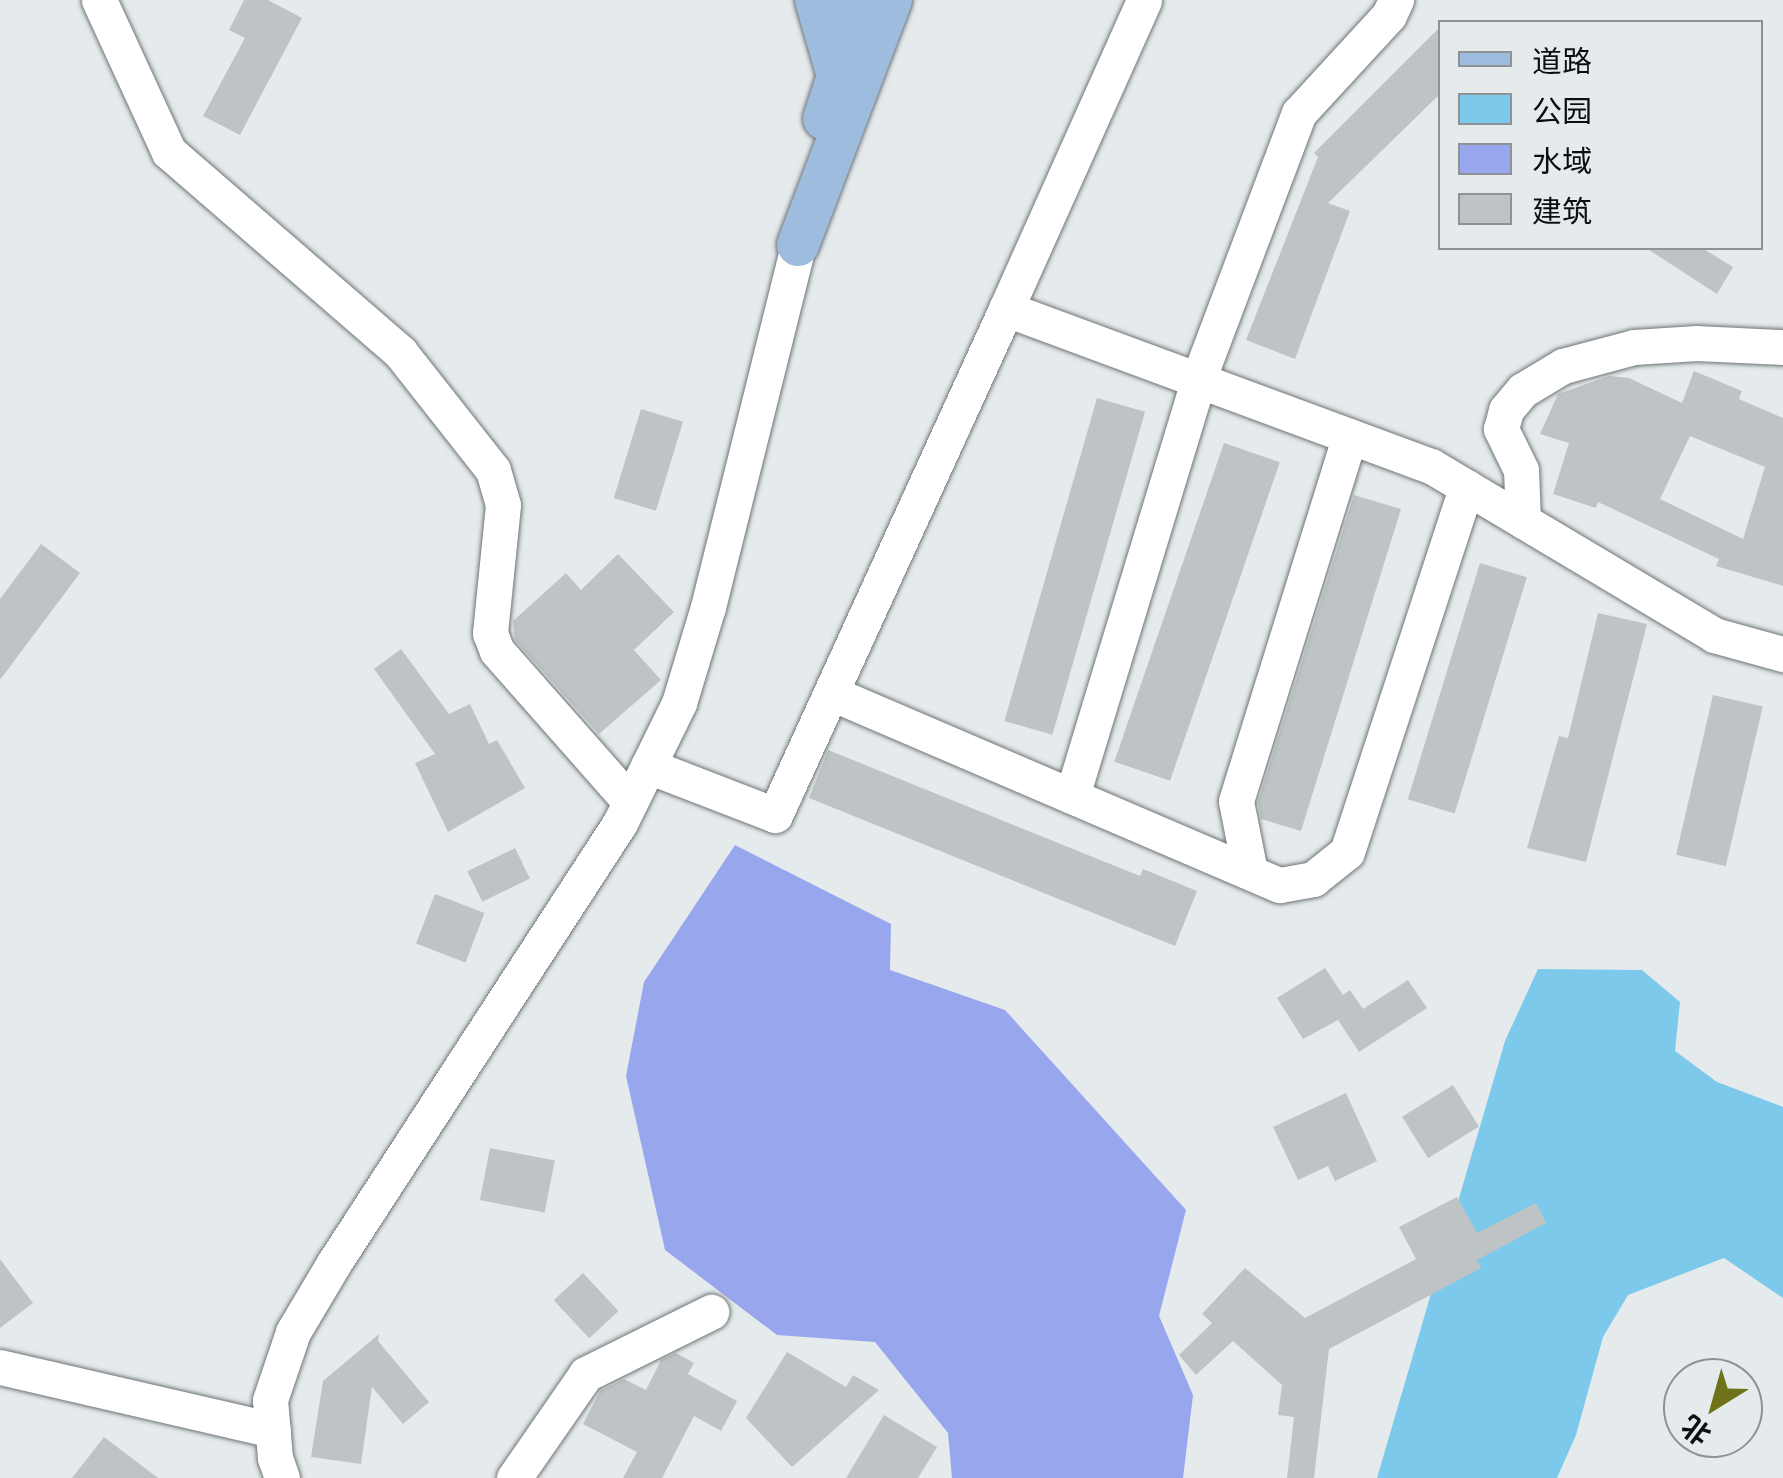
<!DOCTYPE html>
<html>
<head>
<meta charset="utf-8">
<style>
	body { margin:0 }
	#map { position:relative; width:1783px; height:1478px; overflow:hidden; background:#e5ebed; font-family:"Space Grotesk","Noto Sans SC",sans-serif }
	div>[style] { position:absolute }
	.green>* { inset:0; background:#7cc9ec }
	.water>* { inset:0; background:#98a7ed }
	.building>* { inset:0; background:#bec4c5; transform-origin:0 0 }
	.roads { filter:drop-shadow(0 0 2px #6f7476) drop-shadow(0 0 2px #6f7476) }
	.minor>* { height:35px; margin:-17.5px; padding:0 17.5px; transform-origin:17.5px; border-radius:17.5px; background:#fff }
	.major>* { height:42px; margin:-21px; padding:0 21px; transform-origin:21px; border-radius:21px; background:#9ebcdd }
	span { translate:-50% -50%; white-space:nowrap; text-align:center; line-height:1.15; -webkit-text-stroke:8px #e5ebed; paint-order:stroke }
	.legend { position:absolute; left:1438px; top:20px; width:325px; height:230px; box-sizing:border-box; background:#e5ebed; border:2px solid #8e9294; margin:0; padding:12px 18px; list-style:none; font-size:30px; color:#0b0d0e }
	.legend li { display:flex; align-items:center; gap:20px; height:50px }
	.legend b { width:50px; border:2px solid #8e9294 }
	.north { position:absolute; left:1663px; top:1358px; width:100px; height:100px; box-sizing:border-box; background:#e5ebed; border:2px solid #8e9294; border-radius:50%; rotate:217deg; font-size:28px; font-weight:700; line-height:40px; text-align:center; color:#0b0d0e }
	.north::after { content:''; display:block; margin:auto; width:35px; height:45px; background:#6e7218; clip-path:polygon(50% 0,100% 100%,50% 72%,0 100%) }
</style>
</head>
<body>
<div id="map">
	<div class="green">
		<i style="clip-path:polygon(1538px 969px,1642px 970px,1680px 1002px,1675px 1051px,1717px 1082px,1783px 1107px,1783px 1298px,1724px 1258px,1628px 1295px,1603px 1337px,1576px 1435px,1557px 1478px,1377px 1478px,1505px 1041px)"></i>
	</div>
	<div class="water">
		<i style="clip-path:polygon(735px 845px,891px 924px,890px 970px,1005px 1010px,1186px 1210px,1159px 1316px,1193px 1395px,1183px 1478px,952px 1478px,948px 1433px,875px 1342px,777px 1335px,665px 1250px,626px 1076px,644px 982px)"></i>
	</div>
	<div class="building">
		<i style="clip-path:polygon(244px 0,268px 0,302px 18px,240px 135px,203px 116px,245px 38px,229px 30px)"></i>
		<i style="clip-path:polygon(1440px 27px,1440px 94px,1328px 203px,1350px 211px,1295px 359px,1246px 340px,1318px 157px,1314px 153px)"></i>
		<i style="clip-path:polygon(1646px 248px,1702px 248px,1733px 267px,1717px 294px)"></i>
		<i style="clip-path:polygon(evenodd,1694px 371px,1742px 391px,1739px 399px,1783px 418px,1783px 586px,1716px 566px,1719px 559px,1598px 502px,1596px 508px,1553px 494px,1569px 443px,1540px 434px,1558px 394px,1609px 376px,1629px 378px,1682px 403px,1694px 371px,1690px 436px,1765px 467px,1743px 539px,1660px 499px,1690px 436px)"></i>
		<i style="left:1097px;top:398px;width:50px;height:336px;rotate:16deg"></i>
		<i style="left:641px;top:409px;width:44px;height:93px;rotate:17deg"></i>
		<i style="left:1224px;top:443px;width:59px;height:337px;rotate:19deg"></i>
		<i style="clip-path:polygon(1354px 495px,1401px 509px,1301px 831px,1261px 819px,1258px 802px)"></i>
		<i style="clip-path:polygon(41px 544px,80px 573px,0 680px,0 599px)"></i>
		<i style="clip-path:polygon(618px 554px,674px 612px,634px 650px,661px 680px,599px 734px,515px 640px,513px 621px,566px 573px,581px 590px)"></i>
		<i style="left:1480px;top:563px;width:49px;height:247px;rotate:17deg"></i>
		<i style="clip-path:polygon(1598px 613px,1647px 624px,1586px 862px,1527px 848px,1559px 736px,1568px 738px)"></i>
		<i style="clip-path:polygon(401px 649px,449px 714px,470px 704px,489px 744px,497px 740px,525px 788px,448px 832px,415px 763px,435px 754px,374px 669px)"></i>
		<i style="left:1713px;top:695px;width:51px;height:164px;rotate:13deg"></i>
		<i style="clip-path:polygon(828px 750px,1140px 876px,1143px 869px,1197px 891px,1175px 946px,809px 798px)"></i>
		<i style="left:515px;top:848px;width:34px;height:53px;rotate:64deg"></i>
		<i style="left:435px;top:894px;width:53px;height:53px;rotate:21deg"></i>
		<i style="clip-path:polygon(1325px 968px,1343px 995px,1350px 990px,1363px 1009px,1408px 980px,1427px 1008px,1359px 1052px,1338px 1020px,1303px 1039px,1277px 998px)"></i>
		<i style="left:1453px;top:1085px;width:49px;height:60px;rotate:58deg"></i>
		<i style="clip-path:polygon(1346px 1093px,1377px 1161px,1335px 1181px,1328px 1166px,1298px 1180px,1273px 1127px)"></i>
		<i style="left:490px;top:1148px;width:66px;height:53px;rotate:11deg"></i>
		<i style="clip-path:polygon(1457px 1197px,1477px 1233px,1536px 1203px,1546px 1223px,1477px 1260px,1481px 1268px,1329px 1349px,1314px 1478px,1287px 1478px,1294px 1417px,1278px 1415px,1282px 1385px,1233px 1341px,1196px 1375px,1179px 1355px,1212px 1323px,1202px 1314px,1245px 1268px,1305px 1318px,1416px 1259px,1399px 1227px)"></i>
		<i style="clip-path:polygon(0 1259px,33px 1303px,0 1328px)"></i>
		<i style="left:583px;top:1273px;width:52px;height:40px;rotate:47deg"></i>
		<i style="clip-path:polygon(379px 1334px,378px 1341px,429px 1402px,403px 1424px,372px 1387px,361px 1464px,311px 1457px,323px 1381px)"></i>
		<i style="clip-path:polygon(787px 1352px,846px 1387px,853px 1375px,879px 1390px,792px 1467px,746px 1418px)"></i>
		<i style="clip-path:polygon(676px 1353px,694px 1363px,688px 1374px,737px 1401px,721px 1431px,694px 1416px,662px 1478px,623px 1478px,637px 1452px,583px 1424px,600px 1391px,624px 1379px,646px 1390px,661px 1360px)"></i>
		<i style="clip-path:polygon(884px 1415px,937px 1447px,923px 1470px,918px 1478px,846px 1478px)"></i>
		<i style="clip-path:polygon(104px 1437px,158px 1478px,72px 1478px)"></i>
	</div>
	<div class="roads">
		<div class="minor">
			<i style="left:99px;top:0;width:167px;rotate:65.3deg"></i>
			<i style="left:169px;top:152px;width:306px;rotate:40.9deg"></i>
			<i style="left:400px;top:352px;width:150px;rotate:51.8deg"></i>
			<i style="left:493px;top:470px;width:36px;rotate:74deg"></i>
			<i style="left:503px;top:505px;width:129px;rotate:95.8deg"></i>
			<i style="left:490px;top:633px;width:19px;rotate:69deg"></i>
			<i style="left:497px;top:651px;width:201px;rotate:48.6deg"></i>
			<i style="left:1006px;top:309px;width:338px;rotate:-65.9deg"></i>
			<i style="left:1523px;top:521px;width:51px;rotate:-92.2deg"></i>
			<i style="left:1521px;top:470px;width:46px;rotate:-116deg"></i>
			<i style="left:1501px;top:429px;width:20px;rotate:-75deg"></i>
			<i style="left:1506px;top:410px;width:26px;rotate:-50deg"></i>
			<i style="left:1523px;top:390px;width:47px;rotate:-31deg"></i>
			<i style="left:1563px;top:366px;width:73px;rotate:-15deg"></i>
			<i style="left:1634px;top:347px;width:63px;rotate:-3.6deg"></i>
			<i style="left:1697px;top:343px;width:86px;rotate:2.7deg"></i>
			<i style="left:831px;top:693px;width:488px;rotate:23.2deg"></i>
			<i style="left:1280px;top:885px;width:34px;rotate:-10deg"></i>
			<i style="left:1313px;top:879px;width:43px;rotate:-38.5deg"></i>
			<i style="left:1347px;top:852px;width:384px;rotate:-71.9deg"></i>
			<i style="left:648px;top:766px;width:136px;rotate:21.1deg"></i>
			<i style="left:775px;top:815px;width:556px;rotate:-65.46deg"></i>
			<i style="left:1006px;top:309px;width:453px;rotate:20.3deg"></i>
			<i style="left:1431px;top:466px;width:330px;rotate:30.8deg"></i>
			<i style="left:1714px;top:635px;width:72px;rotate:15.4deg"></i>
			<i style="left:1072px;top:796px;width:435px;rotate:-73.1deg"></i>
			<i style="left:1198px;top:380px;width:285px;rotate:-69.3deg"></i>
			<i style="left:1299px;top:113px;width:133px;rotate:-47.4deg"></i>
			<i style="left:1389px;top:15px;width:17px;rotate:-65deg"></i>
			<i style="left:1250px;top:872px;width:72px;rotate:-101.2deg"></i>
			<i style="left:1236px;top:801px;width:382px;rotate:-72.7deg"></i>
			<i style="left:0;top:1367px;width:280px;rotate:13deg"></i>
			<i style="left:282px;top:1478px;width:21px;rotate:-109deg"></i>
			<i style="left:275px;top:1458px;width:58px;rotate:-94.9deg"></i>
			<i style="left:270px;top:1400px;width:72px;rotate:-71.3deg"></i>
			<i style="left:293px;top:1332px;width:80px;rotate:-59.3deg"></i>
			<i style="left:334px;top:1263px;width:525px;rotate:-56.98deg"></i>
			<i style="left:620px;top:823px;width:134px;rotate:-63.8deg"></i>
			<i style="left:679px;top:703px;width:100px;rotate:-73.2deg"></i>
			<i style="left:708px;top:607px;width:373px;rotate:-76deg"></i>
			<i style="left:514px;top:1478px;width:126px;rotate:-55.3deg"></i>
			<i style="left:586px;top:1374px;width:140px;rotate:-26.4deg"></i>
		</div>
		<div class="major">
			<i style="left:816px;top:0;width:79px;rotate:73.9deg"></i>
			<i style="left:838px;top:76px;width:45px;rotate:108deg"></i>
			<i style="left:840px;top:67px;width:69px;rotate:-75.8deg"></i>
			<i style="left:798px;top:245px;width:262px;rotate:-69.2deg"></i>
		</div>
	</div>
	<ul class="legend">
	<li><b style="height:12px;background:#9ebcdd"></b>道路</li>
	<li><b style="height:28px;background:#7cc9ec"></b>公园</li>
	<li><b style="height:28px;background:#98a7ed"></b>水域</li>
	<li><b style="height:28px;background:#bec4c5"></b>建筑</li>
	</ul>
	<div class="north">北</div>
</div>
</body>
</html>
